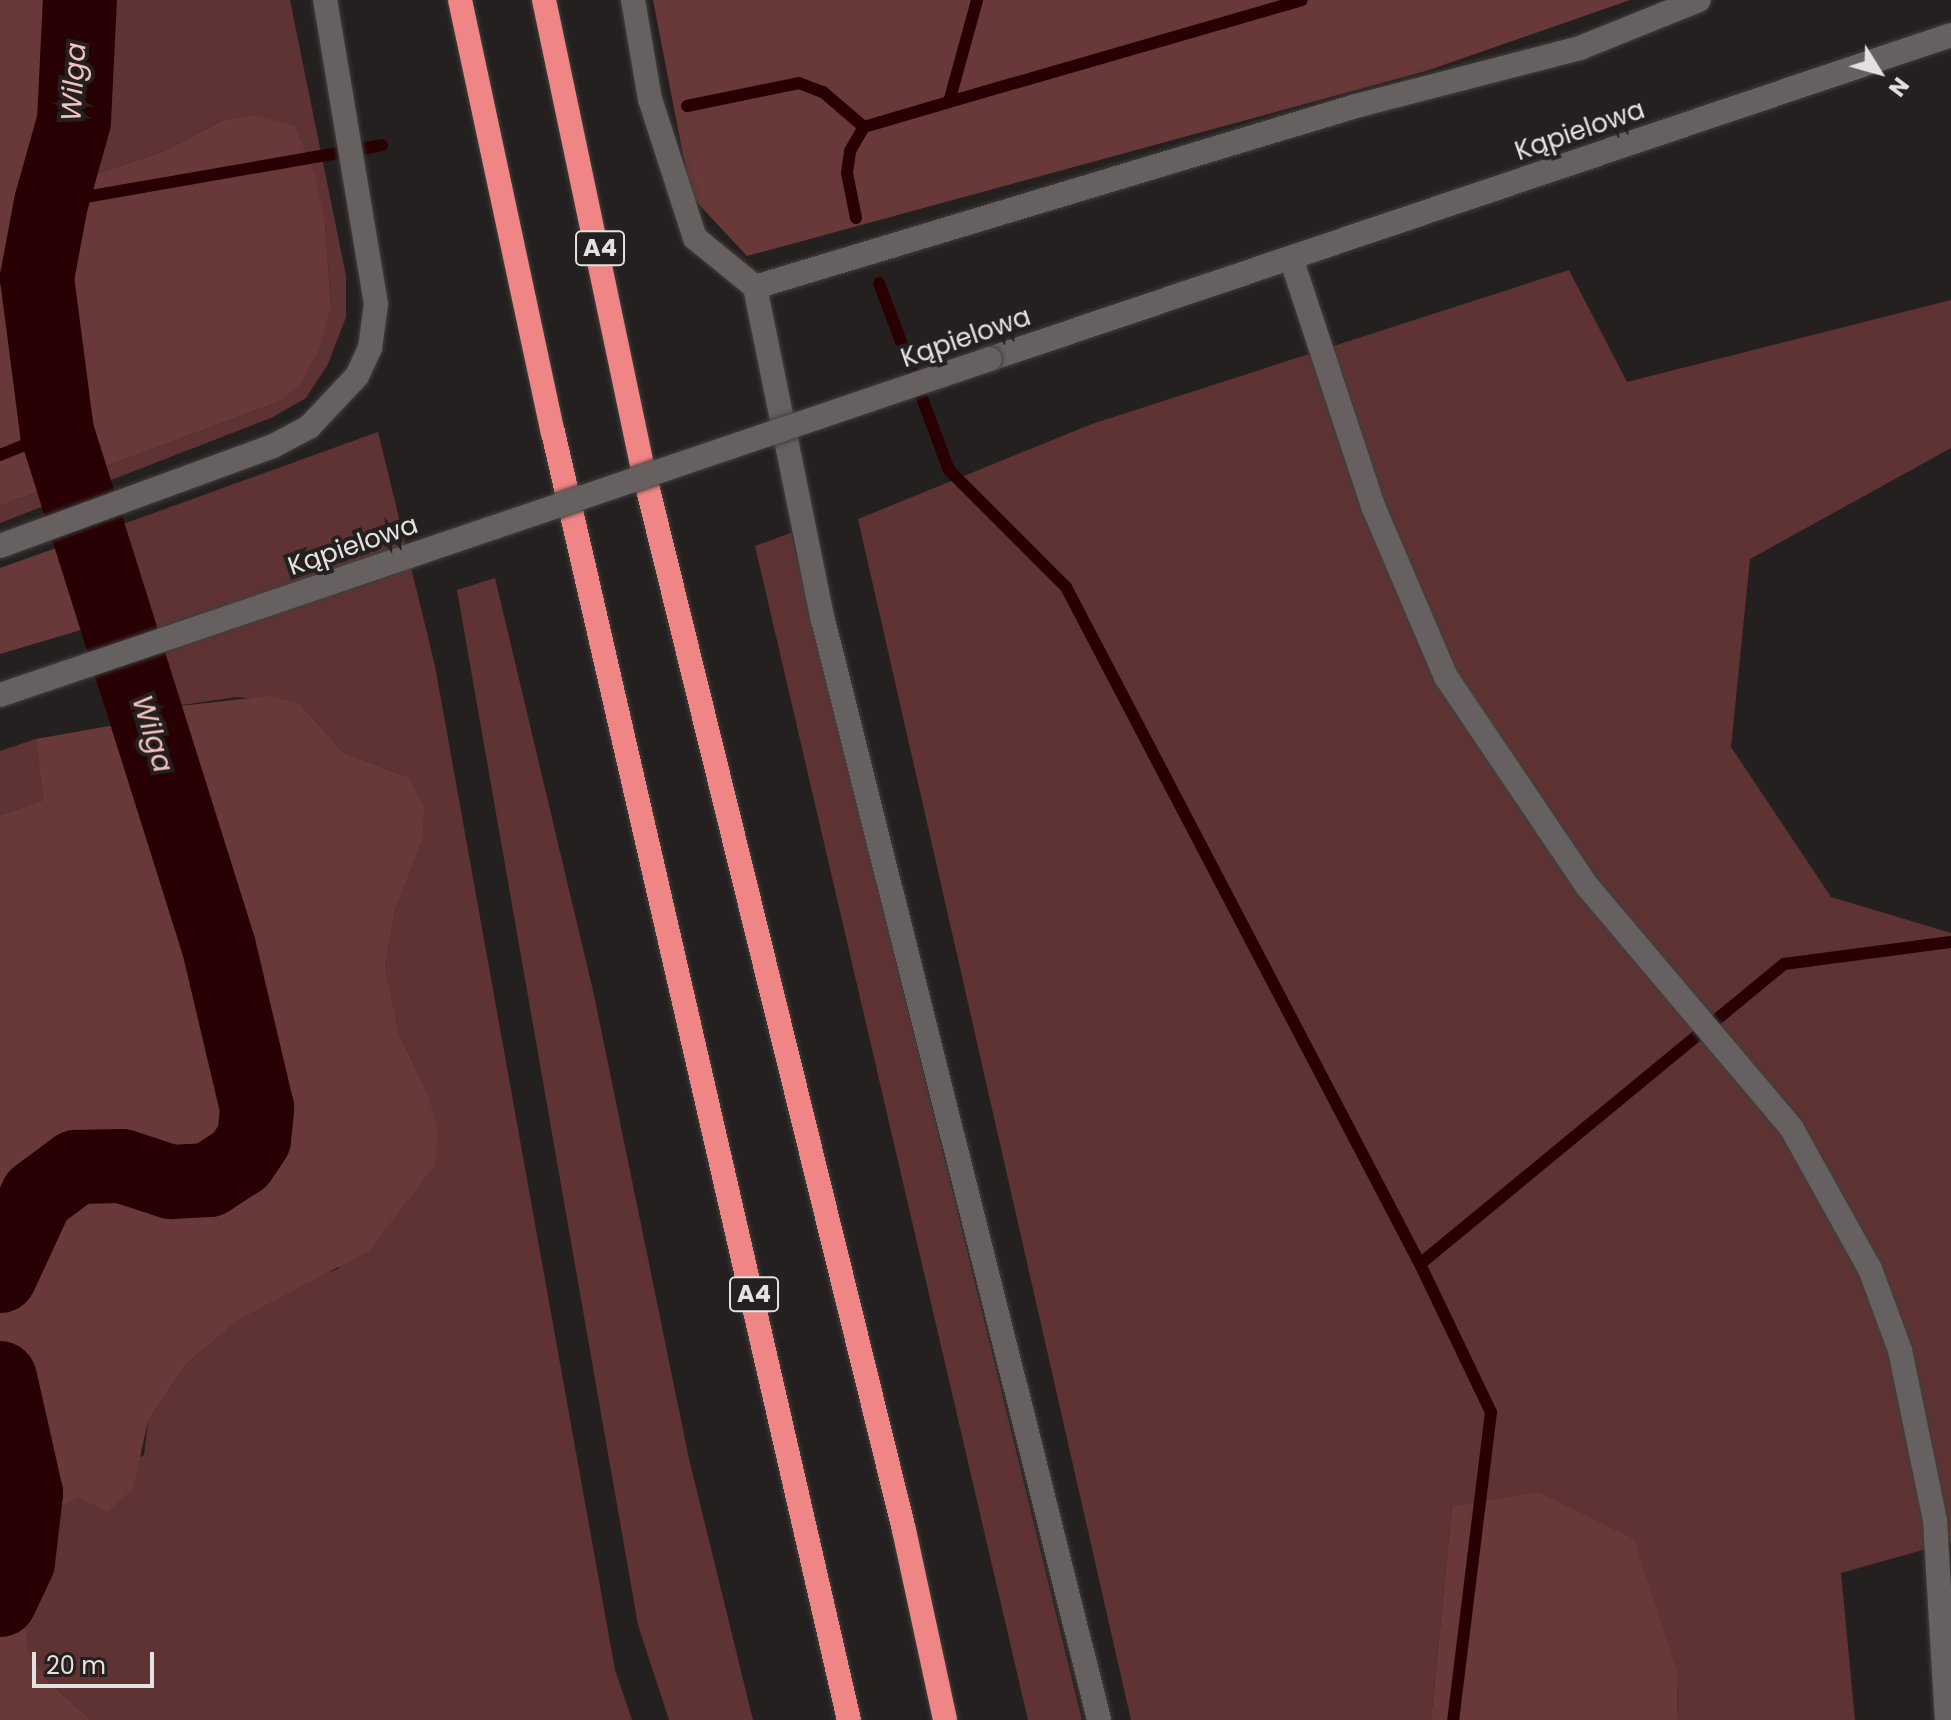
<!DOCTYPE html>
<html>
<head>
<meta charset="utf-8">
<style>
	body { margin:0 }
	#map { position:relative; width:1951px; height:1720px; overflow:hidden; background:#252020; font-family:Poppins,sans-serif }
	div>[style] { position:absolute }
	.green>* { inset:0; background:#5f3333 }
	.forest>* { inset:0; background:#693838 }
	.stream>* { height:12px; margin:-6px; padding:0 6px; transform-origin:6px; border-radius:6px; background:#280004 }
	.river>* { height:74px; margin:-37px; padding:0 37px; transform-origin:37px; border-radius:37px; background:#280004 }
	.roads { filter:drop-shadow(0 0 2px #413e3e) drop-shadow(0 0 2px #413e3e) }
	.minor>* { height:24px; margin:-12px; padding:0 12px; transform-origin:12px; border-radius:12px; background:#666060 }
	.highway>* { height:24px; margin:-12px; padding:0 12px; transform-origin:12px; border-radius:12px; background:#f08585 }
	.bridges { filter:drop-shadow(0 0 2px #413e3e) drop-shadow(0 0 2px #413e3e) }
	.minor-bridge>* { height:24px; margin:-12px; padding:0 12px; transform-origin:12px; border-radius:12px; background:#666060 }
	span { translate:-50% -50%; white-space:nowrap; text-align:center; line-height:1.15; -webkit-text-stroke:8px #252020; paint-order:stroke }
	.shield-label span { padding:2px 6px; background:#252020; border:2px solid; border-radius:6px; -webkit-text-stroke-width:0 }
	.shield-label { font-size:24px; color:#e4e1e1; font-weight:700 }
	.street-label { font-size:26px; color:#e4e1e1 }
	.water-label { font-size:28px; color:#f5c1c0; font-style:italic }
	.north { position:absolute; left:1839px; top:32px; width:80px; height:80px; -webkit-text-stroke:6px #252020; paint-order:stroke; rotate:127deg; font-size:22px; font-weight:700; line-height:32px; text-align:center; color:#e4e1e1 }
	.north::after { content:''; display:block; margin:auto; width:28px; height:36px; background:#e4e1e1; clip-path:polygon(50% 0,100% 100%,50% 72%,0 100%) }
	.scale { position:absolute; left:32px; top:1652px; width:122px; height:36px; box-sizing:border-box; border:4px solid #e4e1e1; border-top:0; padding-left:10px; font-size:24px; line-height:28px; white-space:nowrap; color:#e4e1e1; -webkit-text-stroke:6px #252020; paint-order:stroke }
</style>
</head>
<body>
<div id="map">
	<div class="green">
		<i style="clip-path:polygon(103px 0,290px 0,346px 276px,346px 317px,328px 364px,306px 398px,271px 418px,0 523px,0 506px,278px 402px,331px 305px,325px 224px,222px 121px,162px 152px,73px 182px)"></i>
		<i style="clip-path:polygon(1569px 270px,1627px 382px,1951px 300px,1951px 448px,1750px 559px,1731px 747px,1831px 897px,1951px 933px,1951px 1542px,1841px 1573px,1855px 1720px,1677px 1720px,1678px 1675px,1452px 1507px,1431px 1720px,1131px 1720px,858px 519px,1092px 424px)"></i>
		<i style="clip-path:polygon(378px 432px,435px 666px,615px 1670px,632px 1720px,91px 1720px,49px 1682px,29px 1653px,20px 1585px,31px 1546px,49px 1515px,144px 1455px,148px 1421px,186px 1364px,241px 1318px,303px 1281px,338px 1269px,429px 1097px,399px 1033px,385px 965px,396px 908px,422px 842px,408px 777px,344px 753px,300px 704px,237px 697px,154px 709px,104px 531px)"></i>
		<i style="clip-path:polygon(791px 533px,1082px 1720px,1028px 1720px,755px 546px)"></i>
		<i style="clip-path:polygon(495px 578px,594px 995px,689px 1459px,753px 1720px,669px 1720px,638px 1625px,457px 590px)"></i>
		<i style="clip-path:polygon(36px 739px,43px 800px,0 815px,0 751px)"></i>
	</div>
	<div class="forest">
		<i style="clip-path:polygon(0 0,103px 0,73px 182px,162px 152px,222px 121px,254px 115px,295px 126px,315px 175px,325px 224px,331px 305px,319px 349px,301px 384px,278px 402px,0 506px)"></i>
		<i style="clip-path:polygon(653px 0,1630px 0,1426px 71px,747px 256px,691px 196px)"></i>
		<i style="clip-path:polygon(104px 531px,128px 616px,0 654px,0 568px)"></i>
		<i style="clip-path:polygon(269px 696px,300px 704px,344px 753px,408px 777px,424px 807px,422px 842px,396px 908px,385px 965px,399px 1033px,429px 1097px,438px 1133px,435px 1165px,369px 1251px,241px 1318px,186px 1364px,148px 1421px,133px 1489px,107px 1512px,78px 1497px,49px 1515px,31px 1546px,20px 1585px,29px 1653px,49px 1682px,91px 1720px,0 1720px,0 815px,43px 800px,36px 739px,126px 723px,154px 709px)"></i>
		<i style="clip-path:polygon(1538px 1492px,1634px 1539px,1678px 1675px,1677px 1720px,1431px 1720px,1452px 1507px)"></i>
	</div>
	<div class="stream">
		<i style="left:949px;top:102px;width:367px;rotate:-16.1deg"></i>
		<i style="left:687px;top:106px;width:114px;rotate:-11.6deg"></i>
		<i style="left:799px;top:83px;width:26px;rotate:21deg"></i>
		<i style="left:823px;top:92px;width:54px;rotate:40.5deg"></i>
		<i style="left:51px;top:203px;width:336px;rotate:-9.9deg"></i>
		<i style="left:856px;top:218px;width:46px;rotate:-101.3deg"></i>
		<i style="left:847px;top:173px;width:22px;rotate:-82deg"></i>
		<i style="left:850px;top:151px;width:28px;rotate:-60deg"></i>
		<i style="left:864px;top:127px;width:89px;rotate:-16.4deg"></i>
		<i style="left:949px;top:102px;width:106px;rotate:-74.6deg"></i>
		<i style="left:879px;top:283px;width:200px;rotate:69.5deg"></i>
		<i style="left:949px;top:470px;width:165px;rotate:45deg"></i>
		<i style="left:1066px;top:587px;width:764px;rotate:62.4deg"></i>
		<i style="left:1420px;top:1264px;width:164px;rotate:64.4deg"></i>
		<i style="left:1491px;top:1412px;width:310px;rotate:97deg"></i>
		<i style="left:0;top:455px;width:61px;rotate:-22deg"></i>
		<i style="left:1420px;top:1264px;width:472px;rotate:-39.5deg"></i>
		<i style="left:1784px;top:964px;width:168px;rotate:-7.5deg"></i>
	</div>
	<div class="river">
		<i style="left:0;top:1276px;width:88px;rotate:-65.2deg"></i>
		<i style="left:37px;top:1196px;width:49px;rotate:-36.6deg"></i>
		<i style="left:76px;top:1167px;width:46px;rotate:-1.2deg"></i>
		<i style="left:122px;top:1166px;width:52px;rotate:18.1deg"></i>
		<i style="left:171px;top:1182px;width:38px;rotate:-3deg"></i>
		<i style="left:209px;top:1180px;width:37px;rotate:-33deg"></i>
		<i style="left:240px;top:1160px;width:25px;rotate:-56deg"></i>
		<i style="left:254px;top:1139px;width:31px;rotate:-84deg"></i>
		<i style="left:257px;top:1108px;width:165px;rotate:-103.3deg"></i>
		<i style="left:219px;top:947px;width:540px;rotate:-107.46deg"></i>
		<i style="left:57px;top:432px;width:155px;rotate:-97.4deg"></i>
		<i style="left:37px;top:278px;width:76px;rotate:-79.4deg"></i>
		<i style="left:51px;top:203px;width:85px;rotate:-74.3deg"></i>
		<i style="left:74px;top:121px;width:121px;rotate:-87.2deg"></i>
		<i style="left:0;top:1378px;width:118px;rotate:77.3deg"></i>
		<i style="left:26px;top:1493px;width:69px;rotate:96.6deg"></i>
		<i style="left:18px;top:1562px;width:42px;rotate:115.3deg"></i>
	</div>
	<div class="roads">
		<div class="minor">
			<i style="left:633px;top:0;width:100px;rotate:80.3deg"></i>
			<i style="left:650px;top:99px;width:146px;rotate:72.1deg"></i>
			<i style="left:695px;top:238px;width:77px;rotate:39.2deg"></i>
			<i style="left:755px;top:287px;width:340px;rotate:78.5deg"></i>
			<i style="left:823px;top:620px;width:1134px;rotate:75.91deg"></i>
			<i style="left:1291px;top:258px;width:261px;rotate:71.7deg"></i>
			<i style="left:1373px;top:506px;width:186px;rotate:66.9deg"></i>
			<i style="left:1446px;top:677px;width:252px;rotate:56deg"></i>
			<i style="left:1587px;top:886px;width:318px;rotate:49.8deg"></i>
			<i style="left:1792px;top:1129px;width:160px;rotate:60.9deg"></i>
			<i style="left:1870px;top:1269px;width:86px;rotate:69.7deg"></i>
			<i style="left:1900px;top:1350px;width:174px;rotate:78.4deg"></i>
			<i style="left:1935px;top:1520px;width:200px;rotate:86.6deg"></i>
			<i style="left:755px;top:287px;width:628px;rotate:-16.76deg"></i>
			<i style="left:1356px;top:106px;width:231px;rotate:-14.5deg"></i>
			<i style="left:1580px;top:48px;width:128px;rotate:-22deg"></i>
			<i style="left:990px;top:359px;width:1014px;rotate:-18.63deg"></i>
			<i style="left:0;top:546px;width:291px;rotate:-20.1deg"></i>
			<i style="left:273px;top:446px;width:41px;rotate:-27.8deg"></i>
			<i style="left:309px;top:427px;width:70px;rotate:-46.7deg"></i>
			<i style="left:357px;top:376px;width:31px;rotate:-65deg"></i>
			<i style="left:370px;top:348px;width:44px;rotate:-82.2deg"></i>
			<i style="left:376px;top:304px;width:308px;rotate:-99.5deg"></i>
		</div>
		<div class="highway">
			<i style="left:460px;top:0;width:442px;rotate:77.9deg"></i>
			<i style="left:553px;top:432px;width:1322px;rotate:77.06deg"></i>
			<i style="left:544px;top:0;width:479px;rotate:78.1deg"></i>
			<i style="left:643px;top:469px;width:1093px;rotate:76.18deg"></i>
			<i style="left:904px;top:1530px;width:194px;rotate:77.8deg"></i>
		</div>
	</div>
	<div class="bridges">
		<div class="minor-bridge">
			<i style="left:0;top:695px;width:1045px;rotate:-18.75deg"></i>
		</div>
	</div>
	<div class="shield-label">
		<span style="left:600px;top:248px">A4</span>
		<span style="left:754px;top:1294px">A4</span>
	</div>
	<div class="street-label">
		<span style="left:1580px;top:131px;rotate:-19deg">Kąpielowa</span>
		<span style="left:966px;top:338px;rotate:-19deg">Kąpielowa</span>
		<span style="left:353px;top:546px;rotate:-19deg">Kąpielowa</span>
	</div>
	<div class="water-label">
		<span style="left:74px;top:82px;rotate:-86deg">Wilga</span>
		<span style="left:152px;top:734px;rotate:73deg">Wilga</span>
	</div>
	<div class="north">N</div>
	<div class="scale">20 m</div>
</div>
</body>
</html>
